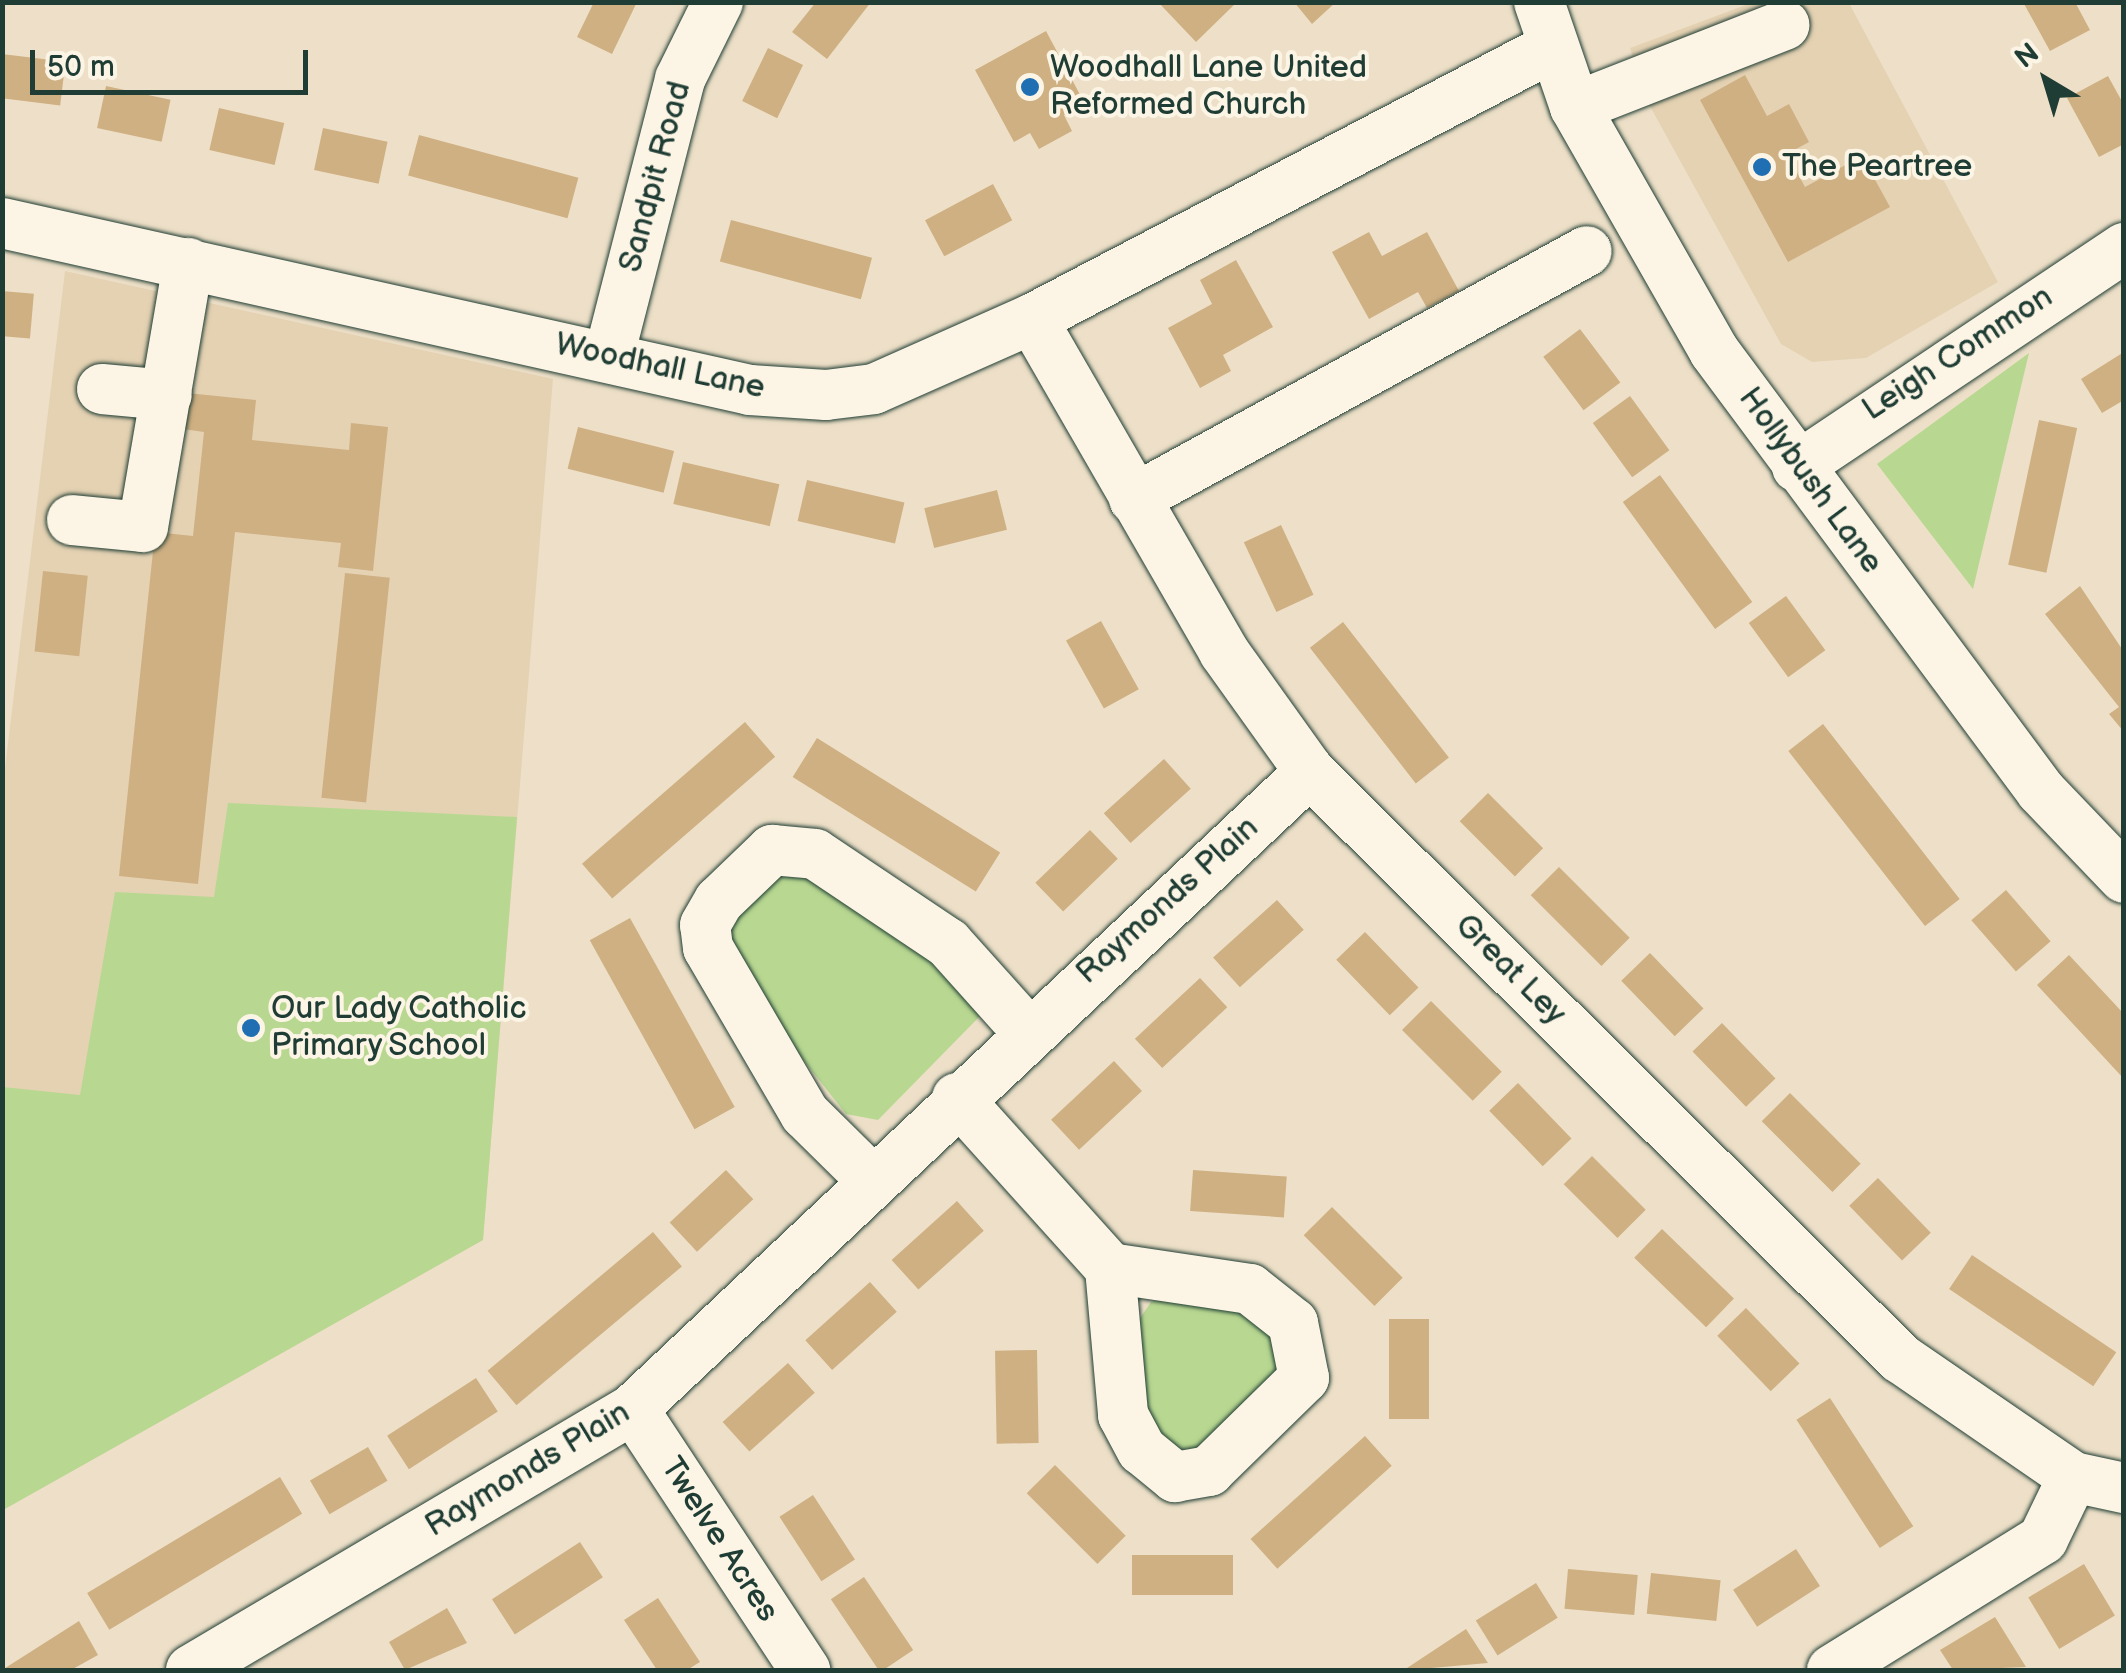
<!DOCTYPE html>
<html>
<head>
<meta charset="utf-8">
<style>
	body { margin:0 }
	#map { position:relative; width:2126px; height:1673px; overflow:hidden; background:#eee0c8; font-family:"Balsamiq Sans",sans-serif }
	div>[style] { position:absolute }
	.built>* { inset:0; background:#e5d2b3 }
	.green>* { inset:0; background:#b8d891 }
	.building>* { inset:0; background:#cfb083; transform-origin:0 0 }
	.roads { filter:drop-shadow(0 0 2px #1f3d34) drop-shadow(0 0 2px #1f3d34) }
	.minor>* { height:50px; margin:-25px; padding:0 25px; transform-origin:25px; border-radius:25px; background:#fcf5e5 }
	.dots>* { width:28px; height:28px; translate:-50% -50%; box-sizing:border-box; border:5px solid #fcf5e5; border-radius:50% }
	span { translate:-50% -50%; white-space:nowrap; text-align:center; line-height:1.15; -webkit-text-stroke:8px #fcf5e5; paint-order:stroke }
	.poi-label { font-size:32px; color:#1f3d34 }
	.left { translate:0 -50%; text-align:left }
	.street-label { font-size:32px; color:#1f3d34 }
	.frame { position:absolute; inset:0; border:5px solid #1f3d34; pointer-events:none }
	.north { position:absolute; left:1996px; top:30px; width:100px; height:100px; -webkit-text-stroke:8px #fcf5e5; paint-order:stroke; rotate:322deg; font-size:28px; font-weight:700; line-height:40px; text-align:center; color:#1f3d34 }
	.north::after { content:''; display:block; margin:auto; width:35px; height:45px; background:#1f3d34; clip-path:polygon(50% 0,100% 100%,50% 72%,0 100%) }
	.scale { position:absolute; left:30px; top:50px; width:278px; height:45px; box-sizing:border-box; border:5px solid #1f3d34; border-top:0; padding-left:12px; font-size:30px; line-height:35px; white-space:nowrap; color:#1f3d34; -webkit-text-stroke:8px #fcf5e5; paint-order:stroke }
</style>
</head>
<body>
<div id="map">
	<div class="built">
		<i style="clip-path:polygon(1751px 3px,1849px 3px,1998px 282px,1866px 358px,1812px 362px,1781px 344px,1646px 99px,1630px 48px)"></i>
		<i style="clip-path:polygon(65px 271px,553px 379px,483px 1240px,3px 1510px,2px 793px)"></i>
	</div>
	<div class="green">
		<i style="clip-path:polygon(2029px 353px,1973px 589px,1877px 464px)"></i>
		<i style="clip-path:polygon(228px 803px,517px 817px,483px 1240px,3px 1510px,3px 1087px,80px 1095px,115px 892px,214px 897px)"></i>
		<i style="clip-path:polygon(783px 860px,967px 974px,986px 1010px,878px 1120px,846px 1114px,705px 936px)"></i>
		<i style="clip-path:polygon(1192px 1291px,1261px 1313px,1284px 1372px,1201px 1450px,1169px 1449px,1143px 1420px,1132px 1330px,1151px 1302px)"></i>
	</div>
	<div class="building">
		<i style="clip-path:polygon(594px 2px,637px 2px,612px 54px,577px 37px)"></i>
		<i style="clip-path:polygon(816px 2px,871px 2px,827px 59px,792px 32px)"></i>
		<i style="clip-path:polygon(1158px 2px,1237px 2px,1196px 42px)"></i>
		<i style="clip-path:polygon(1294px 2px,1336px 2px,1312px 24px)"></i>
		<i style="clip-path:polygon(2023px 2px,2075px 2px,2090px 30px,2050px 51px)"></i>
		<i style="clip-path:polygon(1046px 31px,1085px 104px,1064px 115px,1072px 131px,1039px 149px,1030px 133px,1014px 142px,975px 70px)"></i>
		<i style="left:768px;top:48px;width:39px;height:59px;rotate:26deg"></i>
		<i style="left:2px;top:54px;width:64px;height:44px;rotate:7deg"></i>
		<i style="clip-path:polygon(1745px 75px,1767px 116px,1789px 104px,1809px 142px,1787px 154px,1805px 187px,1862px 156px,1890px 207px,1788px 262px,1700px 100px)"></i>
		<i style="clip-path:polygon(2108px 76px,2124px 105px,2124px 144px,2099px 157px,2067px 98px)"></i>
		<i style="left:106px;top:86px;width:66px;height:43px;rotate:12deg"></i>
		<i style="left:219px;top:108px;width:67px;height:43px;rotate:13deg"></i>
		<i style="left:323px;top:128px;width:66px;height:43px;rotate:12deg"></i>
		<i style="left:419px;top:135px;width:165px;height:42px;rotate:15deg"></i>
		<i style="left:993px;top:184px;width:41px;height:77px;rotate:62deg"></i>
		<i style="left:731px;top:220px;width:146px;height:43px;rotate:15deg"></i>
		<i style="clip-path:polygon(1369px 232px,1382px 256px,1427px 232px,1459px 291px,1427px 308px,1418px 292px,1369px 319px,1332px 252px)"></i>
		<i style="clip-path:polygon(1236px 260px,1273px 327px,1223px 355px,1231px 371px,1200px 388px,1168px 328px,1212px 304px,1200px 280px)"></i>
		<i style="left:2px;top:291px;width:32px;height:45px;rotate:5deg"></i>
		<i style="left:1580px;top:329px;width:67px;height:46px;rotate:53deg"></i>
		<i style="clip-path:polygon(2124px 352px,2124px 400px,2102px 413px,2081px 379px)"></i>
		<i style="clip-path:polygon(187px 393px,256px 400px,252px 440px,349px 450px,351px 423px,388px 427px,373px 571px,338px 567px,341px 543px,235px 532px,198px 884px,119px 876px,155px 532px,193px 536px,204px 432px,183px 429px)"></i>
		<i style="left:1630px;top:396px;width:67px;height:46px;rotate:54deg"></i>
		<i style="left:2039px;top:420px;width:39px;height:148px;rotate:12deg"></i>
		<i style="left:578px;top:427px;width:99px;height:43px;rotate:14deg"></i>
		<i style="left:683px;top:462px;width:99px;height:43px;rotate:13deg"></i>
		<i style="left:1660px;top:475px;width:157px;height:46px;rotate:54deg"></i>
		<i style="left:807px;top:480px;width:100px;height:42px;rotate:13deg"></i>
		<i style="left:997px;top:490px;width:41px;height:75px;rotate:76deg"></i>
		<i style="left:1281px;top:525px;width:77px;height:41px;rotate:65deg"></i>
		<i style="left:43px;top:571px;width:45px;height:81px;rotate:6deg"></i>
		<i style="left:345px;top:573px;width:45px;height:226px;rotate:6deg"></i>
		<i style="clip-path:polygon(2080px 586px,2124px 652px,2124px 732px,2109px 714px,2119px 707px,2045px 614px)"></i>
		<i style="left:1786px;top:596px;width:67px;height:46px;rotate:54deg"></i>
		<i style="left:1101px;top:621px;width:78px;height:40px;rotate:61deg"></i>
		<i style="left:1343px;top:622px;width:172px;height:42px;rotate:52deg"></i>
		<i style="left:745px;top:722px;width:46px;height:216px;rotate:49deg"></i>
		<i style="left:1823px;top:724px;width:222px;height:44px;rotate:52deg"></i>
		<i style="left:817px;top:738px;width:216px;height:46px;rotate:32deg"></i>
		<i style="left:1164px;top:759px;width:40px;height:81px;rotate:48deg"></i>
		<i style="left:1488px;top:793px;width:78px;height:40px;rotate:45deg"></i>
		<i style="left:1090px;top:830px;width:40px;height:76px;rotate:46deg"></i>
		<i style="left:1559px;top:867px;width:100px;height:40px;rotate:45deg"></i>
		<i style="left:2006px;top:890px;width:68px;height:46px;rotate:49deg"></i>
		<i style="left:1277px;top:900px;width:40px;height:86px;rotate:48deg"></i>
		<i style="left:630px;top:918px;width:216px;height:46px;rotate:61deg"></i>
		<i style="left:1365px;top:932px;width:77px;height:40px;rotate:46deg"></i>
		<i style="left:1650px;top:953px;width:77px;height:40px;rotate:46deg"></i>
		<i style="clip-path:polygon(2069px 955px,2124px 1014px,2124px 1079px,2037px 985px)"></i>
		<i style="left:1200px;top:978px;width:40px;height:89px;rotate:47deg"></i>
		<i style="left:1431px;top:1001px;width:100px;height:41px;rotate:45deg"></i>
		<i style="left:1722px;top:1023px;width:77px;height:41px;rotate:46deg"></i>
		<i style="left:1114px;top:1061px;width:41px;height:86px;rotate:47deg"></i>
		<i style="left:1518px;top:1083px;width:77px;height:40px;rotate:46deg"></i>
		<i style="left:1790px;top:1093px;width:100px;height:40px;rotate:45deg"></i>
		<i style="left:1592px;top:1156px;width:76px;height:40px;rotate:45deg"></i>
		<i style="left:726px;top:1170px;width:40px;height:77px;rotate:47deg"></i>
		<i style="left:1193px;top:1170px;width:94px;height:41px;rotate:4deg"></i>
		<i style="left:1878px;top:1178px;width:76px;height:40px;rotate:46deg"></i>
		<i style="left:957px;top:1201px;width:40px;height:88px;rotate:48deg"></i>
		<i style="left:1332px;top:1207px;width:100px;height:40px;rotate:45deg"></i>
		<i style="left:1662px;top:1229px;width:100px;height:40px;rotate:44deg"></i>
		<i style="left:653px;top:1232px;width:45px;height:216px;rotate:50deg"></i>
		<i style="left:1972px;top:1255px;width:174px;height:41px;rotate:34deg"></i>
		<i style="left:870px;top:1282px;width:40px;height:87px;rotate:48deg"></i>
		<i style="left:1746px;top:1308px;width:77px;height:40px;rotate:46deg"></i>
		<i style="left:1389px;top:1319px;width:40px;height:100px"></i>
		<i style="left:1037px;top:1350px;width:93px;height:42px;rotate:89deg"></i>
		<i style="left:788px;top:1363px;width:40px;height:88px;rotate:48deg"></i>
		<i style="left:476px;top:1378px;width:40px;height:106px;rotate:57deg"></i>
		<i style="left:1830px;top:1398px;width:153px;height:40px;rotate:57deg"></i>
		<i style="left:1365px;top:1436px;width:40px;height:154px;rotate:48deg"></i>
		<i style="left:368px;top:1447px;width:39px;height:67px;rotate:60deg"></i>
		<i style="left:1055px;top:1465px;width:100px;height:40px;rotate:45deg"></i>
		<i style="left:280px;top:1477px;width:43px;height:225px;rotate:59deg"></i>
		<i style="left:813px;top:1495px;width:77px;height:40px;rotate:57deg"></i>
		<i style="left:580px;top:1542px;width:42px;height:105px;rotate:57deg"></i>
		<i style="left:1796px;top:1549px;width:44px;height:75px;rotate:57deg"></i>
		<i style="left:1233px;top:1555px;width:40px;height:101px;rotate:90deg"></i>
		<i style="left:2084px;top:1564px;width:60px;height:65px;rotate:59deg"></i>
		<i style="left:1568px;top:1569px;width:70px;height:40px;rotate:5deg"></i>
		<i style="left:1651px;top:1573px;width:70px;height:41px;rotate:6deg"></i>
		<i style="left:864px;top:1577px;width:88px;height:40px;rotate:56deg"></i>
		<i style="left:1536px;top:1583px;width:41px;height:71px;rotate:58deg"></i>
		<i style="clip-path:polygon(658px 1598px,700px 1662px,687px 1670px,657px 1670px,624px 1620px)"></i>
		<i style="clip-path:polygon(447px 1608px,467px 1643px,405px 1670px,389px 1642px)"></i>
		<i style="clip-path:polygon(1995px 1617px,2026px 1667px,1953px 1670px,1940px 1650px)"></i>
		<i style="clip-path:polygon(79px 1621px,98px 1655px,71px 1670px,2px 1670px)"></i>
		<i style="clip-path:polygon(1466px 1629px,1488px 1663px,1409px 1670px,1407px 1668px)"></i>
	</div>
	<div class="roads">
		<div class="minor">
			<i style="left:1539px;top:2px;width:111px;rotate:71.1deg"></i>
			<i style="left:1575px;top:107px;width:281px;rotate:60.3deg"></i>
			<i style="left:1714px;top:351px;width:548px;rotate:53.38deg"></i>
			<i style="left:2041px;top:791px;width:120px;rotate:46.3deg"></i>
			<i style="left:1575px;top:107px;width:225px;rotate:-21.4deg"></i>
			<i style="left:2px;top:223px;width:766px;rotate:12.59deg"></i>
			<i style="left:750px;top:390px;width:76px;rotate:3.8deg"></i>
			<i style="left:826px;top:395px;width:48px;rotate:-7.1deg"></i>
			<i style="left:874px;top:389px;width:173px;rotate:-23.9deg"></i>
			<i style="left:1032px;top:319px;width:583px;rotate:-27.58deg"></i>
			<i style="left:1032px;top:319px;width:384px;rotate:60deg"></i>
			<i style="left:1224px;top:652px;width:148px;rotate:54.4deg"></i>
			<i style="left:1310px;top:772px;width:832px;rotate:44.81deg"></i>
			<i style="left:1900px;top:1358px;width:210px;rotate:34.5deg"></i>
			<i style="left:2073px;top:1477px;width:52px;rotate:12.2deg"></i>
			<i style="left:609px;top:356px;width:286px;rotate:-75.6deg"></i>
			<i style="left:680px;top:79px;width:86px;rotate:-63.7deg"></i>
			<i style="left:102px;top:389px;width:65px;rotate:5.3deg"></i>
			<i style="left:1797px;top:467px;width:394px;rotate:-33.8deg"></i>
			<i style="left:1134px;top:499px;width:516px;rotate:-28.7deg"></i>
			<i style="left:72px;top:520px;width:71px;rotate:5.6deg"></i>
			<i style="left:143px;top:527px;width:268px;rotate:-80.3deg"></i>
			<i style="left:957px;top:1098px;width:229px;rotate:48deg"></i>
			<i style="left:1110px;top:1268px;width:148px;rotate:84.9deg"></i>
			<i style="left:1123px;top:1415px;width:40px;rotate:62deg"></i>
			<i style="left:1142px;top:1450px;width:43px;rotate:39.3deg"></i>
			<i style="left:1175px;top:1477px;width:35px;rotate:-10deg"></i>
			<i style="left:1209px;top:1471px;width:133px;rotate:-44.4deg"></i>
			<i style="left:1304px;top:1378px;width:56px;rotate:-101.3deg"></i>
			<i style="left:1293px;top:1323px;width:55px;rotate:-141.7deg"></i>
			<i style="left:1250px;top:1289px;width:142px;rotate:-171.5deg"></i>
			<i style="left:870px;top:1178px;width:91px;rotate:-135.4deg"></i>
			<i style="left:805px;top:1114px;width:192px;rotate:-120.3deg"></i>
			<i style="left:708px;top:948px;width:23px;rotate:-97deg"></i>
			<i style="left:705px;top:925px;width:28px;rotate:-60deg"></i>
			<i style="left:719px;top:901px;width:74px;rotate:-43.9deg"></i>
			<i style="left:772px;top:850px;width:43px;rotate:5.3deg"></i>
			<i style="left:815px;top:854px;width:160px;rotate:33.8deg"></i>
			<i style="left:948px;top:943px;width:117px;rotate:48.1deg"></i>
			<i style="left:633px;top:1409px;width:313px;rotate:56.6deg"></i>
			<i style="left:191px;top:1670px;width:513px;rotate:-30.56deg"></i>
			<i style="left:633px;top:1409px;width:930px;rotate:-43.26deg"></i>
			<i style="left:1832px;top:1670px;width:248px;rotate:-31.8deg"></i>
			<i style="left:2043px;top:1539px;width:69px;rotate:-64.2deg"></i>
		</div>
	</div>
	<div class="dots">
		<i style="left:1030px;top:87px;background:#1f6fb2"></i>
		<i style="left:1762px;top:167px;background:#1f6fb2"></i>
		<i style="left:251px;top:1028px;background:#1f6fb2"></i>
	</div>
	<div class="poi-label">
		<span class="left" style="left:1050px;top:87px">Woodhall Lane United<br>Reformed Church</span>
		<span class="left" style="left:1782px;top:167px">The Peartree</span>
		<span class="left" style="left:271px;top:1028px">Our Lady Catholic<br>Primary School</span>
	</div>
	<div class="street-label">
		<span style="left:656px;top:177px;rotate:-75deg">Sandpit Road</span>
		<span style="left:1958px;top:354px;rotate:-33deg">Leigh Common</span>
		<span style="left:660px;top:367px;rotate:12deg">Woodhall Lane</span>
		<span style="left:1810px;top:481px;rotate:54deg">Hollybush Lane</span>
		<span style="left:1168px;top:901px;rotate:-42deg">Raymonds Plain</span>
		<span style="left:1510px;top:970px;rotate:45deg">Great Ley</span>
		<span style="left:528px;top:1470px;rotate:-31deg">Raymonds Plain</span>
		<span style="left:719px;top:1540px;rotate:57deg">Twelve Acres</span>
	</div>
	<div class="frame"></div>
	<div class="north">N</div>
	<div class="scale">50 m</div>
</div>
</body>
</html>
